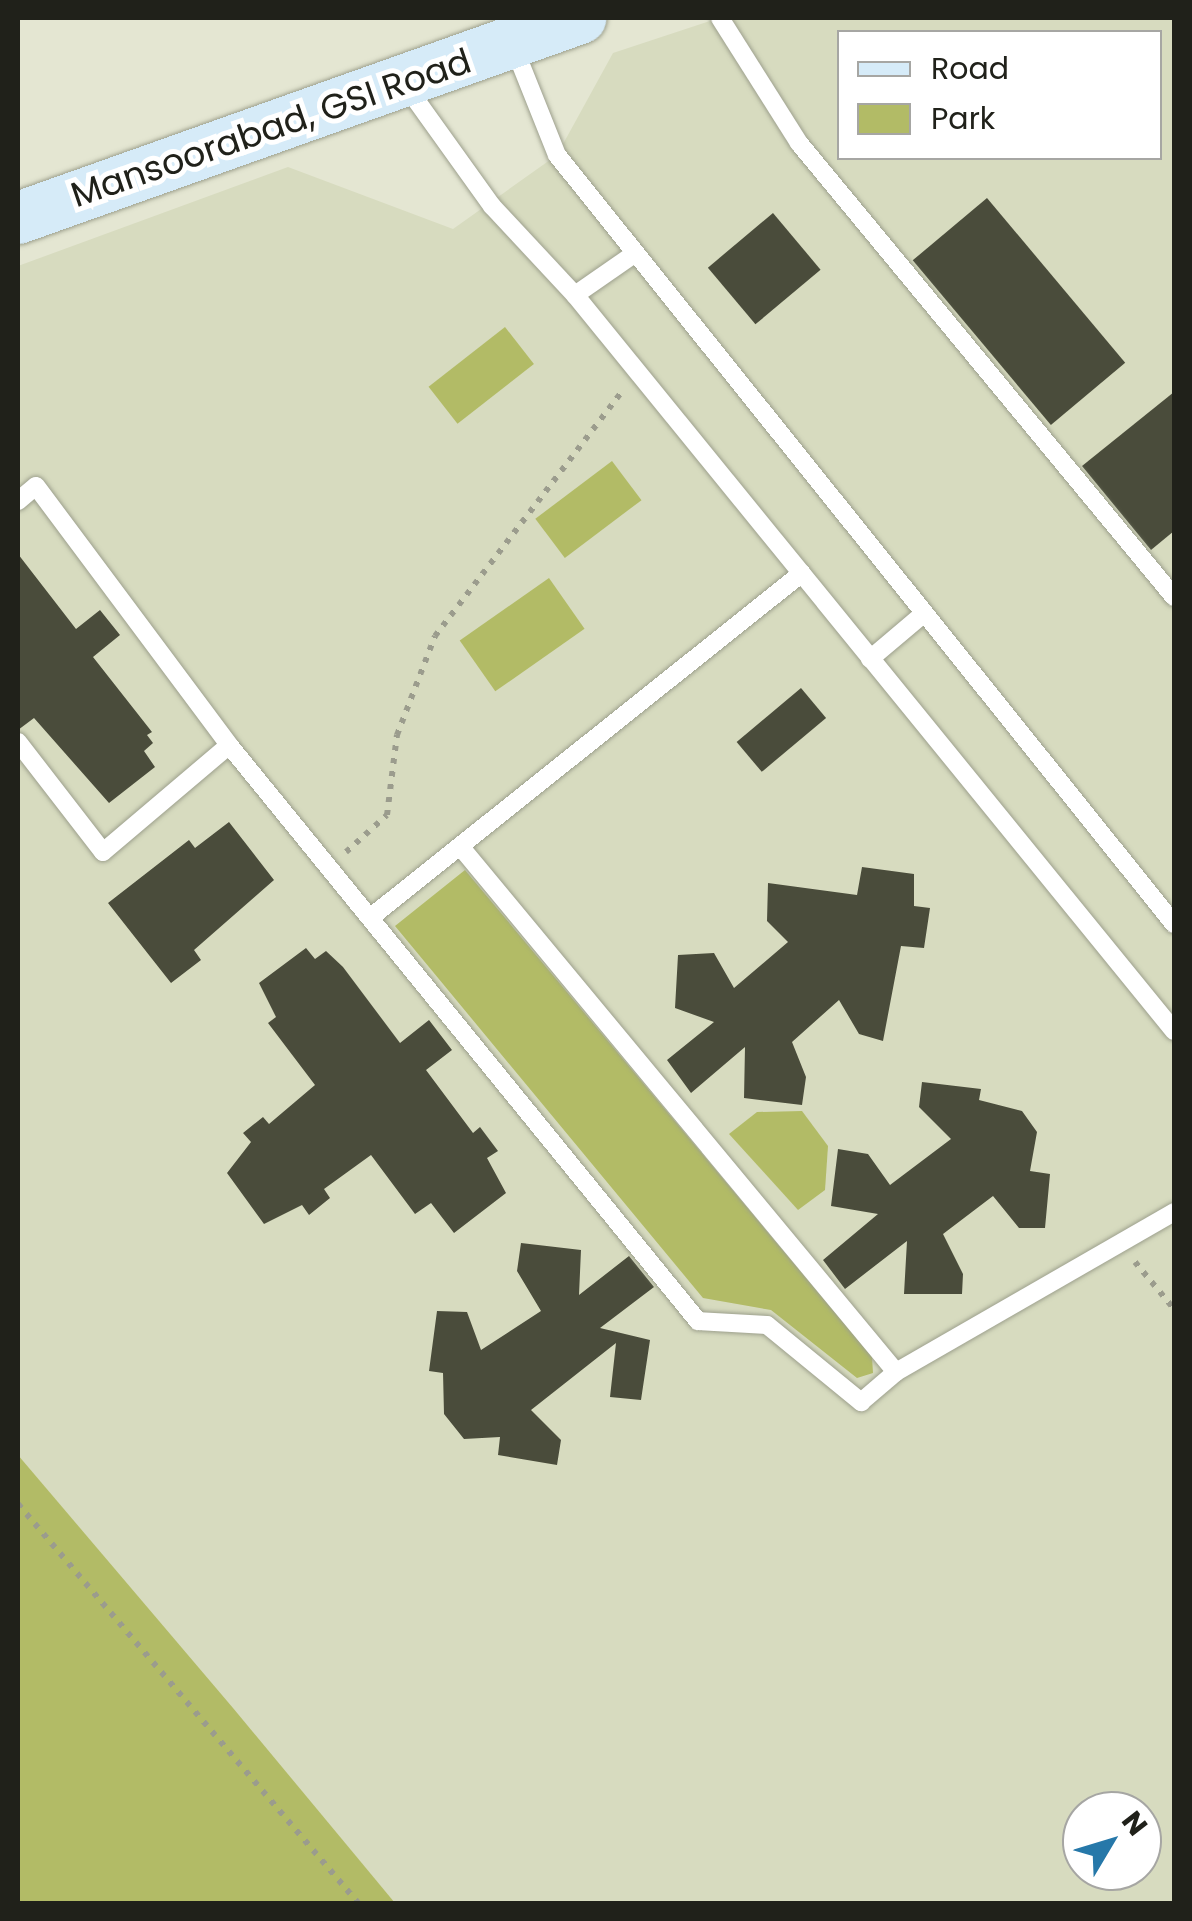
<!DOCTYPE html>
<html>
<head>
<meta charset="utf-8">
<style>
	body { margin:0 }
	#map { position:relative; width:1192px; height:1921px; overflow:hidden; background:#e4e6d2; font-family:Poppins,sans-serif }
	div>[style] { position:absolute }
	.built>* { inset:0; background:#d7dbbf }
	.green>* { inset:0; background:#b2bb66; transform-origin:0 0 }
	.building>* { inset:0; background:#4a4c3b; transform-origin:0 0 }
	.path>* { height:6px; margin-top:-3px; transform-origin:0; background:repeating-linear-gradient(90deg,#9b9c8d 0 5px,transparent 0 13px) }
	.roads { filter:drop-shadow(0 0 2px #9da08d) drop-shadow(0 0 2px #9da08d) }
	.lane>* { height:18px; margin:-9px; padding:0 9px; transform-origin:9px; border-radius:9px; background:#fff }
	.secondary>* { height:52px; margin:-26px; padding:0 26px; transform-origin:26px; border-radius:26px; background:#d6ebf8 }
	span { translate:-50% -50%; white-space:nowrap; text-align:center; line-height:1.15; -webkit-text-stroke:10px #fff; paint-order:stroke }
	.street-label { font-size:35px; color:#20211a }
	.frame { position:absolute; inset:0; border:20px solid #20211a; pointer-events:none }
	.legend { position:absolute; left:837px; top:30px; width:325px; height:130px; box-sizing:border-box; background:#fff; border:2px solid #a6a6a3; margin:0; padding:12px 18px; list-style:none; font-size:30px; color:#20211a }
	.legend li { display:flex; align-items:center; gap:20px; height:50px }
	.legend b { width:50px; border:2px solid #a6a6a3 }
	.north { position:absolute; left:1062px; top:1791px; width:100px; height:100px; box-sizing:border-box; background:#fff; border:2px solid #a6a6a3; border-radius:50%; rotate:52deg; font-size:28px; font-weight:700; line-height:40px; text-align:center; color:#20211a }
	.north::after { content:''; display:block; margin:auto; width:35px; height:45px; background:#2678a9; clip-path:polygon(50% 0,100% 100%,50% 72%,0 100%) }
</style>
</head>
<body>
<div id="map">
	<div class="built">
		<i style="clip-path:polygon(evenodd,719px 18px,1174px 18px,1174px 1903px,395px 1903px,18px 1455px,18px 266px,288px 167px,453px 229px,557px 155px,613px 53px,719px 18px,840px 32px,1160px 32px,1160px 158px,840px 158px,840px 32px,719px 18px,1082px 1811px,1142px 1811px,1142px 1871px,1082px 1871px,1082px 1811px)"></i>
	</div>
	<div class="green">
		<i style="left:505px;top:327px;width:47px;height:97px;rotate:52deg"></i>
		<i style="left:612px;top:461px;width:49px;height:96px;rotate:53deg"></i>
		<i style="left:549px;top:578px;width:62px;height:109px;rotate:55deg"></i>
		<i style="clip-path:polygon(465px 870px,872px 1357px,873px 1373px,857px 1378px,771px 1310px,703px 1298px,395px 926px)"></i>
		<i style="clip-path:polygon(802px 1111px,828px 1146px,825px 1190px,798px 1210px,729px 1134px,757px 1112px)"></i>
		<i style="clip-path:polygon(18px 1455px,233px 1708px,395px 1903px,18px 1903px)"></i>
	</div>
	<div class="building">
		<i style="left:987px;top:198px;width:215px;height:97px;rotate:50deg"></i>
		<i style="left:773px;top:213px;width:74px;height:85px;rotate:50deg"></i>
		<i style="clip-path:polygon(1174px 392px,1174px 531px,1151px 550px,1082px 466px)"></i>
		<i style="clip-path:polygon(18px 554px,76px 629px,100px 610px,120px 635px,93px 657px,152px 732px,147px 735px,153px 743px,144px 751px,155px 767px,109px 803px,34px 718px,18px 730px)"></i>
		<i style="left:801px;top:688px;width:39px;height:84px;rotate:50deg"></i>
		<i style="clip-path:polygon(229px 822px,274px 880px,194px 950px,201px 960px,171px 983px,108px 903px,189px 840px,195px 848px)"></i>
		<i style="clip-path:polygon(862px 867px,914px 874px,914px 906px,930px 908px,924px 948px,901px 946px,883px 1041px,859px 1034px,839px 1000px,792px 1042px,806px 1077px,802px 1105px,744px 1098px,745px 1047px,691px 1093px,667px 1060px,714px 1022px,675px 1008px,678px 955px,714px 953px,734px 988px,788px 942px,767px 921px,768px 883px,857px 895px)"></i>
		<i style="clip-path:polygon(306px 948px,315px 959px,326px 951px,343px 967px,400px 1043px,429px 1020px,452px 1050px,426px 1070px,473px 1133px,480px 1127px,498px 1151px,487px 1158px,506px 1193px,454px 1233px,431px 1203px,415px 1214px,371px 1155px,324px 1189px,330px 1198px,309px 1215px,302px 1205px,264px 1224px,227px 1173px,251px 1142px,243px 1133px,263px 1117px,269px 1124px,315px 1085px,268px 1023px,276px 1017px,259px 983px)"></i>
		<i style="clip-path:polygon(922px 1082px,981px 1089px,979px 1100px,1022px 1111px,1037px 1132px,1030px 1171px,1050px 1174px,1045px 1228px,1019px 1228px,993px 1196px,943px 1234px,963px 1274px,962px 1294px,904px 1294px,907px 1241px,845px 1289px,823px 1260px,878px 1214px,831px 1206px,838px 1149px,868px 1154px,890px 1185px,951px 1139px,919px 1107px)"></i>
		<i style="clip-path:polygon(521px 1243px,581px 1250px,579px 1295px,629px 1256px,654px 1287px,600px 1328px,650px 1340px,641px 1400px,610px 1397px,616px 1343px,531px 1410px,561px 1440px,557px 1465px,498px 1455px,500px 1437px,464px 1439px,444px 1414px,443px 1373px,429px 1371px,437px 1311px,467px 1312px,481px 1350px,541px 1311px,517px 1271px)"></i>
	</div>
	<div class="path">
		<i style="left:346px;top:852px;width:55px;rotate:-42.1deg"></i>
		<i style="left:387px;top:815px;width:81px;rotate:-82.9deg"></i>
		<i style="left:397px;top:735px;width:106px;rotate:-69deg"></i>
		<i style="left:435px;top:636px;width:310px;rotate:-52.6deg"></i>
		<i style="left:1135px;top:1262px;width:61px;rotate:50.3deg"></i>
		<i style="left:18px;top:1504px;width:526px;rotate:49.55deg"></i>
	</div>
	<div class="roads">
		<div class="lane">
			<i style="left:720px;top:18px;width:148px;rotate:57.7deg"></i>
			<i style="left:799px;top:143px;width:589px;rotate:50.44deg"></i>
			<i style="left:513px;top:45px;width:118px;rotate:68.2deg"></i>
			<i style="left:557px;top:155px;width:986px;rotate:51.26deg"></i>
			<i style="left:406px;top:86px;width:148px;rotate:54.4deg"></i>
			<i style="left:492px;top:206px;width:122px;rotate:47deg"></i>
			<i style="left:575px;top:295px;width:949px;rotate:50.86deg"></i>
			<i style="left:575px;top:295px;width:72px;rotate:-34.8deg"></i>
			<i style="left:18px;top:501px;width:23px;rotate:-40deg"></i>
			<i style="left:36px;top:486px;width:323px;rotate:53.3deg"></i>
			<i style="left:229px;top:745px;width:743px;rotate:50.85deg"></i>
			<i style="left:698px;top:1321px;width:69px;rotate:3.3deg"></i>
			<i style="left:767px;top:1325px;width:122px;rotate:39.3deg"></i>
			<i style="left:861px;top:1402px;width:46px;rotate:-40.6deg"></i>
			<i style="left:896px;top:1372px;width:683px;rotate:-129.66deg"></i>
			<i style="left:870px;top:659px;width:68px;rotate:-40.2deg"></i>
			<i style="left:18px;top:742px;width:139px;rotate:52.3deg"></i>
			<i style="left:103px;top:852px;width:165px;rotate:-40.3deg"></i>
			<i style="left:371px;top:917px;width:551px;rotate:-38.59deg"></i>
			<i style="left:896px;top:1372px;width:321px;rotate:-29.9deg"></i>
		</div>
		<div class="secondary">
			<i style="left:18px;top:218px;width:597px;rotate:-19.59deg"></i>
		</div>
	</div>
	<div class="street-label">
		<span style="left:271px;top:128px;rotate:-19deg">Mansoorabad, GSI Road</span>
	</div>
	<div class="frame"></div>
	<ul class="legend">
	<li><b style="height:12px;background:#d6ebf8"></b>Road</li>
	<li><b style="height:28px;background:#b2bb66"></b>Park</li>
	</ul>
	<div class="north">N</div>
</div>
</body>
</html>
